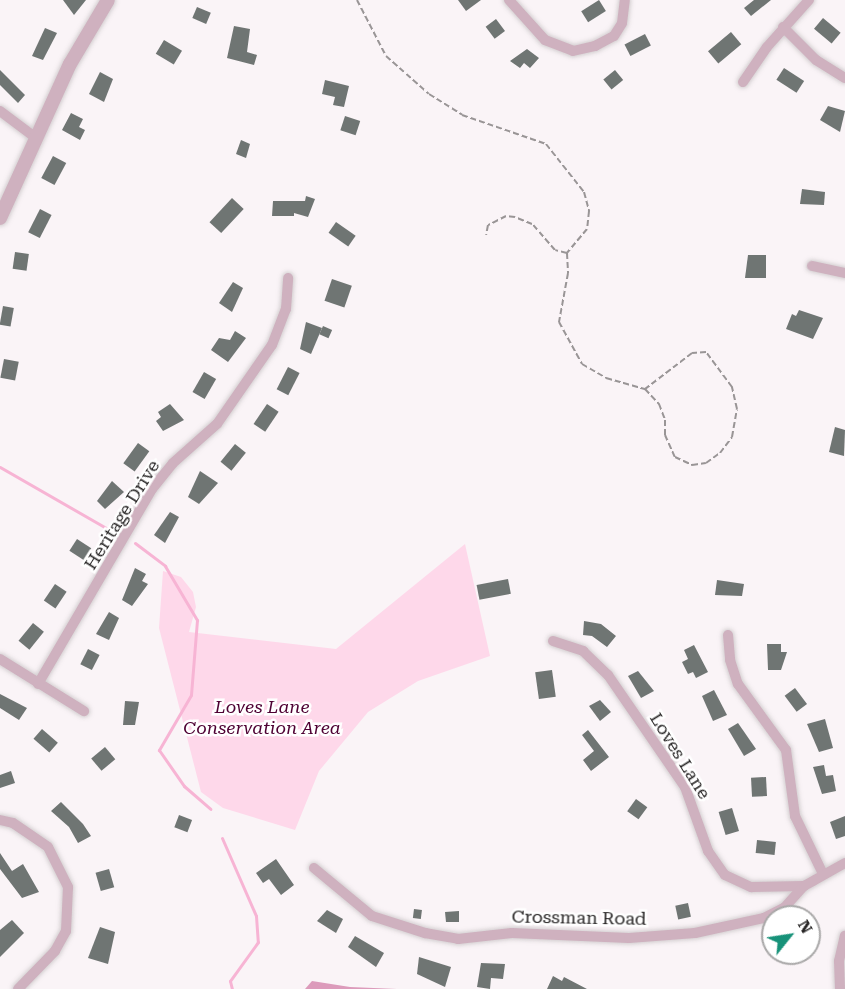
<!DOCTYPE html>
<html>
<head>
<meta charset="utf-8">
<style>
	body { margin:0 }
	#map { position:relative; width:845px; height:989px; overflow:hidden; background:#faf4f7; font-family:"Roboto Serif",serif }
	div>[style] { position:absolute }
	.green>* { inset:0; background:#fed8ea }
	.forest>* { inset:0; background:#dc9bbb }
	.stream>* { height:3px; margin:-1.5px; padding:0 1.5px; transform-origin:1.5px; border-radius:1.5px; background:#f7b4d4 }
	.building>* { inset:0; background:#6f7573; transform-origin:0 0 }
	.path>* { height:2px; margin-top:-1px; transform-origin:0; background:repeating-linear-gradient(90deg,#999596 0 6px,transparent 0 9px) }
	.roads { filter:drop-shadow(0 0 2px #d4cfd1) drop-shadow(0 0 2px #d4cfd1) }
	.minor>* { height:10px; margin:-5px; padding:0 5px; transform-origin:5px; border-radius:5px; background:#cfb1bf }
	.tertiary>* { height:14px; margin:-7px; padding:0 7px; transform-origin:7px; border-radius:7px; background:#cfb1bf }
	span { translate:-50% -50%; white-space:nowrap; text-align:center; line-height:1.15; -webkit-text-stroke:5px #fff; paint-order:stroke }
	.street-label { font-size:18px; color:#282626 }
	.park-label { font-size:18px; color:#4e0133; font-style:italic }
	.north { position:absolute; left:761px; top:905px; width:60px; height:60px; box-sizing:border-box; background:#fff; border:2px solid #a9a8a8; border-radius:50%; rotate:60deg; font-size:16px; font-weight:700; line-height:24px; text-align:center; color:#282626 }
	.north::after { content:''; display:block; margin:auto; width:21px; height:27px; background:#179279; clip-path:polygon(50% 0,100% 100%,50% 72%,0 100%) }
</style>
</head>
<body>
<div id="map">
	<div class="green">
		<i style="clip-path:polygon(465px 544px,490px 656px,418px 681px,368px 712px,319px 771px,295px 830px,223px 808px,201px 792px,159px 628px,163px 571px,181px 577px,193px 592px,196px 607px,189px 632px,336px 649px)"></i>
	</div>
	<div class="forest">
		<i style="clip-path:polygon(312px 981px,350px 987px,397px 989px,305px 989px)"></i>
	</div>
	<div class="stream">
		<i style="left:0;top:467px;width:130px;rotate:29.9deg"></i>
		<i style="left:135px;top:543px;width:38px;rotate:37deg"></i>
		<i style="left:165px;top:566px;width:63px;rotate:59.3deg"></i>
		<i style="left:197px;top:620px;width:75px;rotate:94.6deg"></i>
		<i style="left:191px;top:695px;width:64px;rotate:120.2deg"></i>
		<i style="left:159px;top:750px;width:44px;rotate:55.2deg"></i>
		<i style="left:184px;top:786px;width:35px;rotate:41deg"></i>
		<i style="left:222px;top:838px;width:85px;rotate:66.4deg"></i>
		<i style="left:256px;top:916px;width:26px;rotate:86deg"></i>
		<i style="left:258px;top:942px;width:48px;rotate:125.7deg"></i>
		<i style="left:230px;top:981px;width:8px;rotate:76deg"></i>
	</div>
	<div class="building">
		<i style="clip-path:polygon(63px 0,86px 0,74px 15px)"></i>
		<i style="clip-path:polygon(458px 0,481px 0,466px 11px)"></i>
		<i style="left:599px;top:0;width:13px;height:21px;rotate:58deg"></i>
		<i style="clip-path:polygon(754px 0,771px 0,751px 16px,744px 8px)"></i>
		<i style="left:197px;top:7px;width:15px;height:12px;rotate:23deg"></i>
		<i style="left:823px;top:18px;width:23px;height:14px;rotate:40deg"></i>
		<i style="left:496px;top:19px;width:15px;height:13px;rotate:53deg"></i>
		<i style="clip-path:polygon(234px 26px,250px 29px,247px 52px,257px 55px,254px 65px,227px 58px)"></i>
		<i style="clip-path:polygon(45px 28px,57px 33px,43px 60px,32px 56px)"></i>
		<i style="left:731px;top:32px;width:16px;height:30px;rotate:50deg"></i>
		<i style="left:645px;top:34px;width:13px;height:23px;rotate:63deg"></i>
		<i style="left:164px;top:40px;width:21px;height:16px;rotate:31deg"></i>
		<i style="clip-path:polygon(527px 49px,539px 58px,530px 68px,524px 63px,520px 68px,510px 61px)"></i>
		<i style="left:784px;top:68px;width:24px;height:14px;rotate:33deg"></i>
		<i style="clip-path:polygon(0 70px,25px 95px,18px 103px,0 85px)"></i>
		<i style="left:615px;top:70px;width:13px;height:15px;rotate:51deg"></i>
		<i style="clip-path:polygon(100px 72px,113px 79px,104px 102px,89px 94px)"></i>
		<i style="clip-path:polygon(325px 80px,349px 86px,344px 107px,333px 105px,335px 97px,322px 94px)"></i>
		<i style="clip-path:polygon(828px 106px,845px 111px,840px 132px,820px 120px)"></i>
		<i style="clip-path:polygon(71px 113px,83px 119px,79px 127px,85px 130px,80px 140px,62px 130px)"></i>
		<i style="left:345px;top:116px;width:16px;height:15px;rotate:18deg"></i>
		<i style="clip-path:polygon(241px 140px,250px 144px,246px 158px,236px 154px)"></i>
		<i style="left:53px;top:156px;width:15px;height:25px;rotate:28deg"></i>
		<i style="clip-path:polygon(802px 189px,825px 192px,824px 205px,800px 204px)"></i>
		<i style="clip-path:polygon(306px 196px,315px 199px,308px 217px,294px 213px,294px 216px,272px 216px,273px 201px,305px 201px)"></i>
		<i style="left:232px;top:198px;width:16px;height:33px;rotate:43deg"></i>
		<i style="left:40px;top:209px;width:13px;height:26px;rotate:27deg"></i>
		<i style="left:336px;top:222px;width:24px;height:13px;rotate:35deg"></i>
		<i style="left:15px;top:252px;width:14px;height:17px;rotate:8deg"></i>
		<i style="clip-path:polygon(748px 255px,766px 255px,766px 278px,745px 278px)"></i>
		<i style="left:332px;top:279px;width:21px;height:23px;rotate:19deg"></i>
		<i style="clip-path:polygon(233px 282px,243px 288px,232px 312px,219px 303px)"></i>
		<i style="left:3px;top:306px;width:11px;height:19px;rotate:10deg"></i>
		<i style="clip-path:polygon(799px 310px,823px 318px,813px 339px,786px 329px,792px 314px,796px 316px)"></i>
		<i style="clip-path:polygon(306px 322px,322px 328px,311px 354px,300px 349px)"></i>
		<i style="left:323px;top:326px;width:10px;height:9px;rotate:24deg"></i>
		<i style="clip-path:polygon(235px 331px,246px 338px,228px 362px,211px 350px,219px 338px,230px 340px)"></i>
		<i style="left:4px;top:359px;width:15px;height:19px;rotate:11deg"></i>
		<i style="left:288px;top:367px;width:13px;height:25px;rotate:27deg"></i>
		<i style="left:204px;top:372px;width:14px;height:23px;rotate:30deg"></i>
		<i style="clip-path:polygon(170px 404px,184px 420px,163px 431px,156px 421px,161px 417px,158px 412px)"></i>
		<i style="left:267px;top:404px;width:14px;height:24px;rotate:34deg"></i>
		<i style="clip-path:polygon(835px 427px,845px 430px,844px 456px,829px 452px)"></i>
		<i style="left:138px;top:443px;width:14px;height:25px;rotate:36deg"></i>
		<i style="left:235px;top:444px;width:14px;height:23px;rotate:39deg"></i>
		<i style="clip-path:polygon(200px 471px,218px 483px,199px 504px,188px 497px)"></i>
		<i style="clip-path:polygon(112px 481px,124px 492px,105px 509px,97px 501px)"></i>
		<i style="clip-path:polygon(170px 512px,179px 517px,165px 543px,154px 535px)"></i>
		<i style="left:77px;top:539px;width:17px;height:14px;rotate:33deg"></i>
		<i style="clip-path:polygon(135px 568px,146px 574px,142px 581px,148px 584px,132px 606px,122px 600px)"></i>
		<i style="left:508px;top:579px;width:15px;height:32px;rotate:79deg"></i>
		<i style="clip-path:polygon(717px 580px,744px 584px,742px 596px,715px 595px)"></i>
		<i style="left:55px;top:584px;width:14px;height:20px;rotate:34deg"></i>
		<i style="clip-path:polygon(109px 612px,119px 618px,109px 640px,96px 634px)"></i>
		<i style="clip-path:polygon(584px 621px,601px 624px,616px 636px,607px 647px,592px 636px,583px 635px)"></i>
		<i style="left:33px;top:623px;width:14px;height:23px;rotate:39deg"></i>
		<i style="clip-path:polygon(767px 644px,781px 644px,781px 652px,787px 652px,781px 670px,768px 670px)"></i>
		<i style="clip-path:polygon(694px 645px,708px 672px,696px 678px,693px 672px,688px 674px,682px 662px,688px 659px,684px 650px)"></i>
		<i style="left:88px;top:649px;width:13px;height:17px;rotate:27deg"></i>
		<i style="left:552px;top:670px;width:27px;height:17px;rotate:82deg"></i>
		<i style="clip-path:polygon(638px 671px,654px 691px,641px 698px,628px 676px)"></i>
		<i style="left:795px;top:688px;width:20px;height:13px;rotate:53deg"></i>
		<i style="clip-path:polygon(714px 690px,727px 715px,713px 721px,702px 696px)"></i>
		<i style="clip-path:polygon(0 694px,27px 708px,19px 720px,0 708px)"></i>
		<i style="clip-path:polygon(600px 700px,611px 712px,600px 721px,589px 706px)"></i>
		<i style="clip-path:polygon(125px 701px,139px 702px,135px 725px,123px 725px)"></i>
		<i style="clip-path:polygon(825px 719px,833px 748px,819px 752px,807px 724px)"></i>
		<i style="clip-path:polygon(738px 723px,756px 749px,744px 756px,728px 729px)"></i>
		<i style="left:42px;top:729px;width:21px;height:13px;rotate:41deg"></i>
		<i style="clip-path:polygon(588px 730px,609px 757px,591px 771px,583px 760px,594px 751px,582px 735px)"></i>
		<i style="left:105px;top:747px;width:16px;height:18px;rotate:50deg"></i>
		<i style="clip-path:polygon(824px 765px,826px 776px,833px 775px,836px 791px,822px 794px,813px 767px)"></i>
		<i style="clip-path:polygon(11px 771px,15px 783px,0 788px,0 775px)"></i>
		<i style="left:766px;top:777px;width:19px;height:15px;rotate:87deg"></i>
		<i style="left:636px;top:799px;width:14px;height:15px;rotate:36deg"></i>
		<i style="clip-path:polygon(61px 802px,83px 824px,91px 836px,78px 843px,69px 827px,51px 811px)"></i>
		<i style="left:732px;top:808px;width:24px;height:14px;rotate:73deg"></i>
		<i style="left:179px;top:815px;width:14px;height:13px;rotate:21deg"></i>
		<i style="clip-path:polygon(845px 816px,845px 836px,836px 839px,830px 822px)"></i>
		<i style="left:757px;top:840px;width:19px;height:13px;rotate:6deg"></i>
		<i style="clip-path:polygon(0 853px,12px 871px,23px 864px,39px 892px,22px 898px,0 869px)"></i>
		<i style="clip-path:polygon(276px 859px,294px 885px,281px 895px,269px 879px,263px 883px,256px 873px)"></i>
		<i style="left:109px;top:869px;width:19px;height:14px;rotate:74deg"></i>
		<i style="left:688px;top:903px;width:14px;height:13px;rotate:78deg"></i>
		<i style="left:414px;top:909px;width:8px;height:9px;rotate:7deg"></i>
		<i style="clip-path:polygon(327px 910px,343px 919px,336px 933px,317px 921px)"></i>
		<i style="clip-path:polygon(459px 911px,459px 922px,446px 922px,445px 912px)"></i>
		<i style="clip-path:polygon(12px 920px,24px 933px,0 957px,0 930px)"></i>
		<i style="clip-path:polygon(100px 927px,115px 932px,108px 964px,88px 958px)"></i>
		<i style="clip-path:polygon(355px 936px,384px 953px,376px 967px,348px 947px)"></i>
		<i style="clip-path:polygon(419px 957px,451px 967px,445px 987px,417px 974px)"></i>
		<i style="clip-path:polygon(481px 963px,505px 964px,503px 979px,491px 978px,490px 989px,477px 987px)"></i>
		<i style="clip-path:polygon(553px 976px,562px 981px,564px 977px,587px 989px,547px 989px)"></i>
	</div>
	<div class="path">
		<i style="left:357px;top:0;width:63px;rotate:62.6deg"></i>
		<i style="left:386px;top:56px;width:57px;rotate:41.5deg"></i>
		<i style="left:429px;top:94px;width:39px;rotate:32deg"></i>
		<i style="left:462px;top:115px;width:89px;rotate:19deg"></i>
		<i style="left:546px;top:144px;width:61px;rotate:51.6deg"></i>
		<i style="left:584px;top:192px;width:20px;rotate:75deg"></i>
		<i style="left:589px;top:211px;width:18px;rotate:96deg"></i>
		<i style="left:587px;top:229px;width:31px;rotate:130deg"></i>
		<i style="left:567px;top:253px;width:12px;rotate:-166deg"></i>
		<i style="left:555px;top:250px;width:35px;rotate:-131deg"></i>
		<i style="left:532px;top:224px;width:18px;rotate:-158deg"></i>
		<i style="left:515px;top:217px;width:9px;rotate:-174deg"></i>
		<i style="left:506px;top:216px;width:20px;rotate:153deg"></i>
		<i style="left:488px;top:225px;width:10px;rotate:101deg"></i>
		<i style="left:567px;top:253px;width:20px;rotate:87deg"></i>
		<i style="left:568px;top:273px;width:50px;rotate:100.4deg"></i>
		<i style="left:559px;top:322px;width:48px;rotate:61.3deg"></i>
		<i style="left:582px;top:364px;width:28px;rotate:30deg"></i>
		<i style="left:606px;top:378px;width:41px;rotate:15.8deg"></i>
		<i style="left:645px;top:389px;width:21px;rotate:47deg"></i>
		<i style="left:659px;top:404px;width:17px;rotate:69deg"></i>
		<i style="left:665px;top:420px;width:15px;rotate:90deg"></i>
		<i style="left:665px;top:435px;width:24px;rotate:66deg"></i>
		<i style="left:675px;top:457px;width:19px;rotate:25deg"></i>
		<i style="left:692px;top:465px;width:14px;rotate:-8deg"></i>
		<i style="left:706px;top:463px;width:17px;rotate:-36deg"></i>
		<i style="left:720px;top:453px;width:20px;rotate:-53deg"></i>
		<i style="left:732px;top:437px;width:28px;rotate:-80deg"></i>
		<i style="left:737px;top:409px;width:23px;rotate:-103deg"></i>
		<i style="left:732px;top:387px;width:44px;rotate:-126.6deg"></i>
		<i style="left:706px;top:352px;width:14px;rotate:176deg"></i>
		<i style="left:692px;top:353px;width:59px;rotate:142.5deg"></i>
	</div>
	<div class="roads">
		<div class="minor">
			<i style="left:509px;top:0;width:54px;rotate:48deg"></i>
			<i style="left:545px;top:40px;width:30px;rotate:21deg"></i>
			<i style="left:573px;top:51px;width:23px;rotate:-13deg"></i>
			<i style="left:595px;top:46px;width:21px;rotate:-28deg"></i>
			<i style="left:614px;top:36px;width:15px;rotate:-58deg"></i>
			<i style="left:622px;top:23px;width:23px;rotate:-83deg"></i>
			<i style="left:783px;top:27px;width:47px;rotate:45deg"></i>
			<i style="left:816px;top:60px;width:34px;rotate:32deg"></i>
			<i style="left:743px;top:82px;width:42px;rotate:-55.6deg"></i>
			<i style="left:767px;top:47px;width:63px;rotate:-48.2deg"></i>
			<i style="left:0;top:111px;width:45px;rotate:36.9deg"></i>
			<i style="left:812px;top:266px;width:34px;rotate:12deg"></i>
			<i style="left:728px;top:635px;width:25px;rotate:85deg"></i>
			<i style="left:730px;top:660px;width:25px;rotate:72deg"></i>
			<i style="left:738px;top:684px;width:82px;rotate:54deg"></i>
			<i style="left:786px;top:750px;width:67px;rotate:82.2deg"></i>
			<i style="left:795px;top:816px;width:64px;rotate:64.2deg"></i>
			<i style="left:553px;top:641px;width:32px;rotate:18deg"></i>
			<i style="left:583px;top:651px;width:35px;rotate:44deg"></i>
			<i style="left:608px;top:675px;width:136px;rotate:55.5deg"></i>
			<i style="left:685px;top:787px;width:68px;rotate:70.2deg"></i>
			<i style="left:708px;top:851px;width:29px;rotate:55deg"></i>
			<i style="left:725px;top:875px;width:29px;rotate:25deg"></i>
			<i style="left:751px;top:887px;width:53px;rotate:-1.1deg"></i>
			<i style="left:0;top:659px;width:99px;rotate:31.8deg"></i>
			<i style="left:38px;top:684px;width:226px;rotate:-59.7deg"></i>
			<i style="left:152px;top:489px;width:33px;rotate:-51deg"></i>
			<i style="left:173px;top:463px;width:59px;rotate:-41.6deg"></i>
			<i style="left:217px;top:424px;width:96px;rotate:-55.2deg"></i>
			<i style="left:272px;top:345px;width:39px;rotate:-69deg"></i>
			<i style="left:286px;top:309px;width:31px;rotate:-86deg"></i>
			<i style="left:0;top:820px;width:13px;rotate:13deg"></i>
			<i style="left:13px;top:823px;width:42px;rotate:34.4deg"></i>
			<i style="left:48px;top:847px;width:45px;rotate:63.4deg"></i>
			<i style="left:68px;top:887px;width:44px;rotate:92.6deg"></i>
			<i style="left:66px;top:931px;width:23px;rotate:119deg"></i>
			<i style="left:55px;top:951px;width:53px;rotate:134.2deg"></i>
			<i style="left:314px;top:868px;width:75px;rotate:39.6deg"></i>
			<i style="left:372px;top:916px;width:56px;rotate:17.8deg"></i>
			<i style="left:425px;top:933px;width:34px;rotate:10deg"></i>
			<i style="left:458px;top:939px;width:54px;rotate:-6.3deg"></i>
			<i style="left:512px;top:933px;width:117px;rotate:2.4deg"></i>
			<i style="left:629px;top:938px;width:66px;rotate:-4.3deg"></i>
			<i style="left:695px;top:933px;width:71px;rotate:-12.3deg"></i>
			<i style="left:764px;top:918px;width:22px;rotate:-27deg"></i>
			<i style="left:784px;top:908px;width:30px;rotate:-48deg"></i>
			<i style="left:804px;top:886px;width:47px;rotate:-29.3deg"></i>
			<i style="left:840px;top:989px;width:28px;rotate:-92deg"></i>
			<i style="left:839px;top:961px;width:26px;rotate:-77deg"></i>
		</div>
		<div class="tertiary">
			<i style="left:0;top:218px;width:169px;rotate:-65.6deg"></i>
			<i style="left:70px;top:64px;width:74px;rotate:-59.3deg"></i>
		</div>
	</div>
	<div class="street-label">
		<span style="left:122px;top:515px;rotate:-58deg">Heritage Drive</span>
		<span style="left:680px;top:756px;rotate:58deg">Loves Lane</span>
		<span style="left:579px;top:918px;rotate:1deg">Crossman Road</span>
	</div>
	<div class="park-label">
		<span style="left:262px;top:718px">Loves Lane<br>Conservation Area</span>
	</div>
	<div class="north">N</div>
</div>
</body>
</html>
